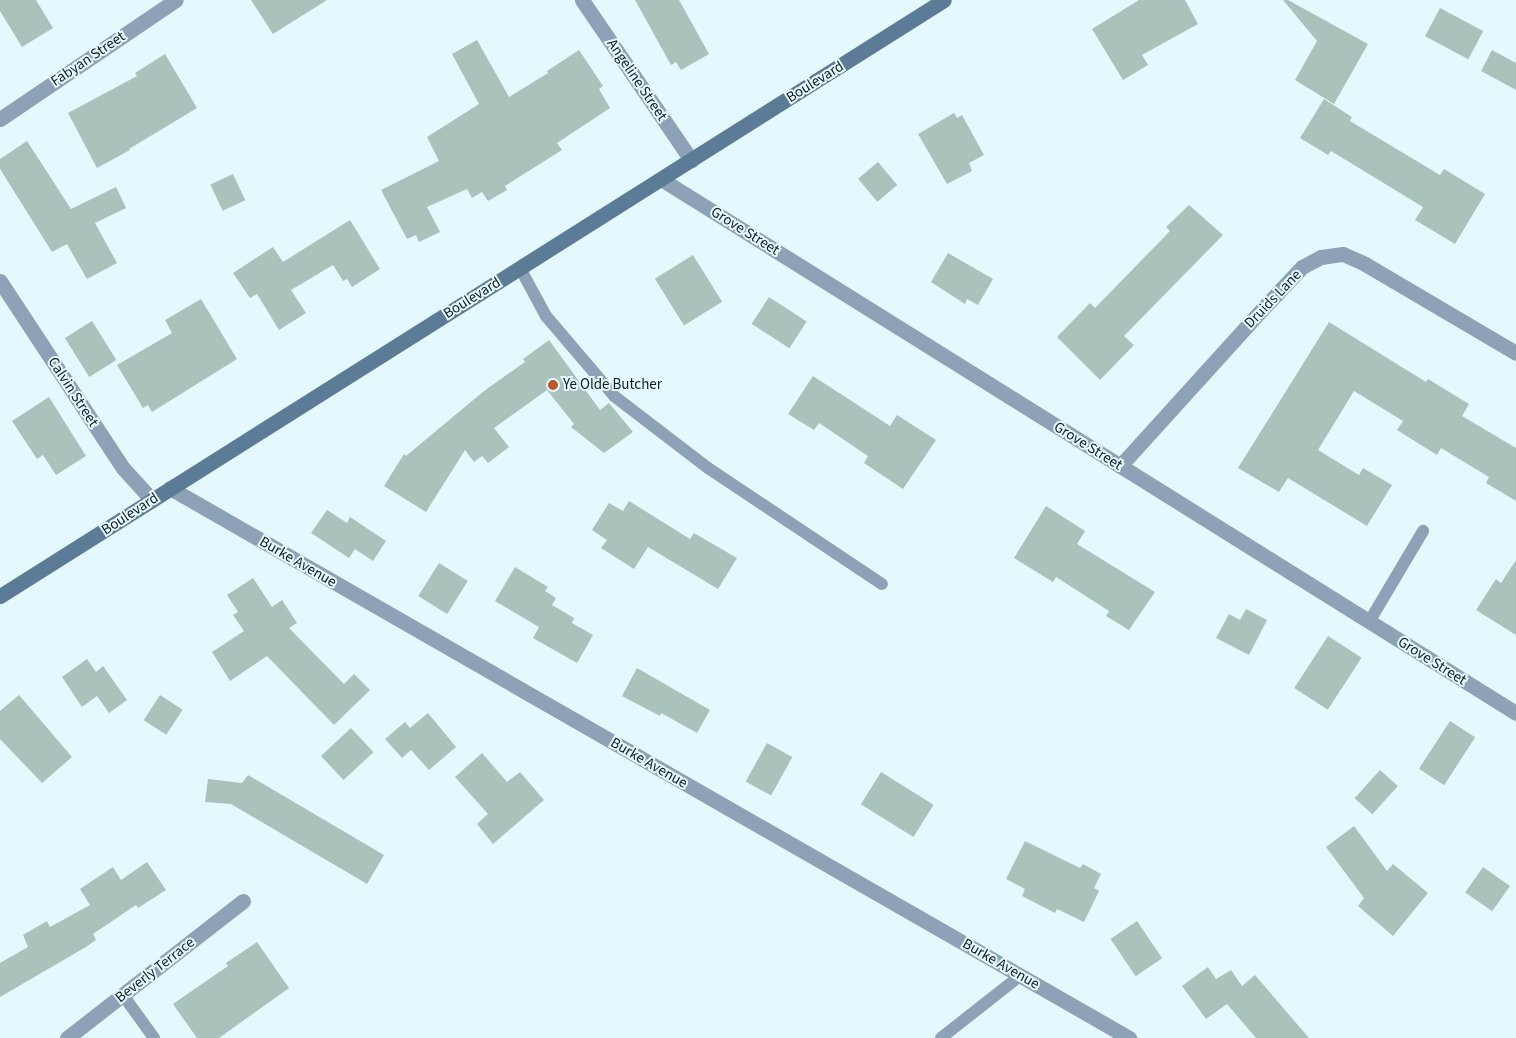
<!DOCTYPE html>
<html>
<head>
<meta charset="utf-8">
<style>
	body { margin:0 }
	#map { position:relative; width:1516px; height:1038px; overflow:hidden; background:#e4f9fe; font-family:"Source Sans 3",sans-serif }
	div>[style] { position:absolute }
	.building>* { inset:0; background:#a9c3bc; transform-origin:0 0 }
	.lane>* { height:12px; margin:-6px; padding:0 6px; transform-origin:6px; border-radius:6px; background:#8da2b6 }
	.street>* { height:15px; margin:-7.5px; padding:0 7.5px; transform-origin:7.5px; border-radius:7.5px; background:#8da2b6 }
	.secondary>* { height:15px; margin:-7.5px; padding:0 7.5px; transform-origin:7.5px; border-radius:7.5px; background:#5b7b97 }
	.dots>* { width:14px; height:14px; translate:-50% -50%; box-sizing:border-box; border:2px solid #e4f9fe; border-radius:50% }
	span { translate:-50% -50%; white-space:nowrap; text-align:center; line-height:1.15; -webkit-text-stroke:4px #e4f9fe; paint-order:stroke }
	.street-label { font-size:15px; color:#121c1e }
	.poi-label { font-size:15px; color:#121c1e }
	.left { translate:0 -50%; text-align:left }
</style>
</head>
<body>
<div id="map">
	<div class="building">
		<i style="clip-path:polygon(0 0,36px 0,53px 28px,22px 47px,0 11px)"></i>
		<i style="clip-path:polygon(251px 0,327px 0,273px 34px)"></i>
		<i style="clip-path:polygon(635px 0,679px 0,709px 54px,681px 70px,676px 62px,671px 65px)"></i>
		<i style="clip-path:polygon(1139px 0,1185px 0,1198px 24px,1142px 55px,1148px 65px,1123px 80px,1092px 29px)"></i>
		<i style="clip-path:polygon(1283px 0,1288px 0,1368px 44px,1334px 104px,1295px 80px,1317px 41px)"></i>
		<i style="left:1440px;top:8px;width:49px;height:32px;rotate:28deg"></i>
		<i style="clip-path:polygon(477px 40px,509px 97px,548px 73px,547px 71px,579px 50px,603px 86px,599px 89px,610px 108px,557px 143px,562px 150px,505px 186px,507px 190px,488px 201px,482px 192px,472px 198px,467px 189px,427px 207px,440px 232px,419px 242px,416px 235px,407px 239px,381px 190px,439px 161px,427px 137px,479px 104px,452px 54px)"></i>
		<i style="clip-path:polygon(1492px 50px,1516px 63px,1516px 90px,1481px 71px)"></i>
		<i style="clip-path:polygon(165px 54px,197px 108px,129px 149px,130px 150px,97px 168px,68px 113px,137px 76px,135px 73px)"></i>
		<i style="clip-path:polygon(1324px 99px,1352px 117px,1350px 121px,1440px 175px,1444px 169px,1485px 194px,1455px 244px,1415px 220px,1423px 207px,1331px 151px,1328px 155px,1300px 138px)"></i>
		<i style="clip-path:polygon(954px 113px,957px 118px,962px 115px,984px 155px,969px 163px,972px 171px,947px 184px,918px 134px)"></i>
		<i style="clip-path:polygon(27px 141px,71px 209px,116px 187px,126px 208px,95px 223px,117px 263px,87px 279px,67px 244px,52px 252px,0 169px,0 159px)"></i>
		<i style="left:878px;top:162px;width:30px;height:26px;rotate:50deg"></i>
		<i style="left:233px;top:174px;width:29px;height:25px;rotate:65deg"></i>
		<i style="clip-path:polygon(1189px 205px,1223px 235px,1124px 336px,1134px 345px,1100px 380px,1057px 337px,1090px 303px,1095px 308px,1170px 231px,1166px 227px)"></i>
		<i style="clip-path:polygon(350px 220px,380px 269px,352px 287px,347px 279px,343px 281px,333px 265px,291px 290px,306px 313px,279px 330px,257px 294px,250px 298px,233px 273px,273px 247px,283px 262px)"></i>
		<i style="clip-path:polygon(948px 253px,993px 279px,978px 305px,967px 299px,965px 304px,931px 282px)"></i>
		<i style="left:693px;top:255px;width:55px;height:45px;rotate:58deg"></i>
		<i style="left:769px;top:297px;width:45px;height:32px;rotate:33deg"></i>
		<i style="clip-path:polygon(201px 299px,237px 359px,152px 412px,148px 405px,143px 408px,117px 365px,172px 333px,165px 320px)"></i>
		<i style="left:92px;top:321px;width:46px;height:32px;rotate:58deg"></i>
		<i style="clip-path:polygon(1329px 322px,1426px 382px,1428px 379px,1469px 404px,1462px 416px,1516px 448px,1516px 501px,1486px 483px,1489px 477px,1441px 448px,1437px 455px,1397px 430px,1403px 421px,1354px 391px,1318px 450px,1359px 475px,1363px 468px,1392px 485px,1367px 526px,1288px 478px,1279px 492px,1238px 468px)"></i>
		<i style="clip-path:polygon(549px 340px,600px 410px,609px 403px,633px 432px,604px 453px,571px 427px,574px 424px,547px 390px,494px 428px,509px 447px,488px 463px,482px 456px,474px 462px,465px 450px,426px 512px,384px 486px,404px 454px,406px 456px,484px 391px,525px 362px,523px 359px)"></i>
		<i style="clip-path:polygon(813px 376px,890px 426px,897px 415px,936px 440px,903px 489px,864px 463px,868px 456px,819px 423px,814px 430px,788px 414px)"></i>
		<i style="clip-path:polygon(49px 397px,86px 456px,56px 475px,43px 455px,37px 459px,12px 421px)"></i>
		<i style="clip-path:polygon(629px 501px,690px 539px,694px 533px,737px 558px,718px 589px,648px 547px,634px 569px,601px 548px,607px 540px,592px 530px,609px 503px,623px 511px)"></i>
		<i style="clip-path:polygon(1046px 506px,1085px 531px,1077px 544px,1155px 592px,1129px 630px,1106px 616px,1109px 611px,1056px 577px,1053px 582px,1014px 558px)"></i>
		<i style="clip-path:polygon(327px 510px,347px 523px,350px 517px,386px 541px,373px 561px,355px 549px,349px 558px,311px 533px)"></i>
		<i style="clip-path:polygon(1516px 560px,1516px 635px,1476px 610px,1496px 579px,1501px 583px)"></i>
		<i style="left:439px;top:563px;width:34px;height:39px;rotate:32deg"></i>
		<i style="clip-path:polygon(515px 567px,548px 587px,545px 591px,556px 598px,552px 605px,574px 618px,572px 623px,593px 635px,577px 663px,533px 638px,539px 627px,495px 601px)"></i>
		<i style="clip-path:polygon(253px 578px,272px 607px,282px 600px,297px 623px,289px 628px,344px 684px,354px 674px,370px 690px,334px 725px,267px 656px,230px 681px,212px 652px,244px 631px,233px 615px,238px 612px,227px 595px)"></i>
		<i style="clip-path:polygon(1246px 609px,1267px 620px,1249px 655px,1216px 638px,1229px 614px,1240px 620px)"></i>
		<i style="left:1328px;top:636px;width:40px;height:62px;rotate:33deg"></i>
		<i style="clip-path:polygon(87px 659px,96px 672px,103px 666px,127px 700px,109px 713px,97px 696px,82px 707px,62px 677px)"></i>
		<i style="clip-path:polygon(637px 668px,710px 710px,697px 733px,661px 713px,660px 716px,622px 696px)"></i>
		<i style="clip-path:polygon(19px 695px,72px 757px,42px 783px,0 739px,0 711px)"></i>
		<i style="left:160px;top:695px;width:27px;height:30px;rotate:33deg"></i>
		<i style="clip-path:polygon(428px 713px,456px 747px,429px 770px,411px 750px,402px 758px,385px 739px,405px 722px,410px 728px)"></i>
		<i style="left:1450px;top:721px;width:30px;height:57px;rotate:33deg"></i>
		<i style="left:351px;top:728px;width:33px;height:41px;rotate:47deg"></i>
		<i style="left:767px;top:743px;width:29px;height:44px;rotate:29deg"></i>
		<i style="clip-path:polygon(482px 753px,507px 782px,520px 772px,544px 800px,493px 844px,477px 824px,488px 814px,455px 777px)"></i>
		<i style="left:1380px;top:770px;width:24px;height:38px;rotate:42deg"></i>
		<i style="left:881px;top:772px;width:62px;height:38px;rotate:32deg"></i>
		<i style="clip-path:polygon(248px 775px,384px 855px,367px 884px,231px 804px,205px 802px,208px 779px,242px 783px)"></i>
		<i style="clip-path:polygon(1354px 826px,1387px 871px,1393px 864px,1428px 893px,1393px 936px,1358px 906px,1364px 898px,1326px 847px)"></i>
		<i style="clip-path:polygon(1025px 841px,1080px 868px,1083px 864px,1101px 874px,1094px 888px,1099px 891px,1084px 922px,1057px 909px,1055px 913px,1022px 896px,1025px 889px,1006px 879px)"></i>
		<i style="clip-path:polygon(147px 862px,166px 890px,138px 908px,136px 905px,93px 934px,96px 940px,86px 947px,0 997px,0 963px,28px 947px,23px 935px,47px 921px,50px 927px,90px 905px,80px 889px,113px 867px,121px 880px)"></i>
		<i style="left:1483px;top:867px;width:33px;height:31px;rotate:35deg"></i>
		<i style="left:1137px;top:921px;width:45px;height:32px;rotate:56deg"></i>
		<i style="clip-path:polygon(257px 942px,289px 988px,219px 1038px,197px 1038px,173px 1004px,228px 966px,226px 963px)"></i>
		<i style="clip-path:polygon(1208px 967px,1216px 979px,1231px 970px,1242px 986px,1255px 975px,1309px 1038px,1256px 1038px,1227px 1004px,1206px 1019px,1182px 986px)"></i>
	</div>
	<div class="lane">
		<i style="left:520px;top:268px;width:55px;rotate:61.6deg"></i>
		<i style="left:546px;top:316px;width:105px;rotate:49.6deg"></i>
		<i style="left:614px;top:396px;width:118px;rotate:37.5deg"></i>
		<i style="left:708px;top:468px;width:209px;rotate:33.7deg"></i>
		<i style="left:1369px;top:622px;width:106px;rotate:-59.3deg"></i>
		<i style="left:123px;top:995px;width:53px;rotate:54.2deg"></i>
		<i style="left:941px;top:1038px;width:102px;rotate:-38.2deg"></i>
	</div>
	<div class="street">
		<i style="left:582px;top:0;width:194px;rotate:55.7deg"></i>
		<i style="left:0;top:119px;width:212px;rotate:-34.1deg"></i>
		<i style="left:661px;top:179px;width:1008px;rotate:31.99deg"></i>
		<i style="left:0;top:281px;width:224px;rotate:56.7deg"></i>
		<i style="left:123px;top:468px;width:43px;rotate:47.8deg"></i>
		<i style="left:1120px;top:466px;width:220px;rotate:-47.8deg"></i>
		<i style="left:1268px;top:303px;width:50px;rotate:-46.6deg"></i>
		<i style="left:1302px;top:267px;width:21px;rotate:-28deg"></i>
		<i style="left:1321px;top:257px;width:22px;rotate:-8deg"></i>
		<i style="left:1343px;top:254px;width:24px;rotate:24deg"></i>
		<i style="left:1365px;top:264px;width:175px;rotate:30.5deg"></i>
		<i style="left:170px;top:488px;width:1106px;rotate:29.83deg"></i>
		<i style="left:67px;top:1038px;width:223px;rotate:-37.9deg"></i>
	</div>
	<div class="secondary">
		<i style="left:0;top:596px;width:1116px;rotate:-32.27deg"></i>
	</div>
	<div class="dots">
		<i style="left:553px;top:385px;background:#be572b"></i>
	</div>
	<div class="street-label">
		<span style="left:88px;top:59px;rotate:-34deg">Fabyan Street</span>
		<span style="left:637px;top:80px;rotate:56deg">Angeline Street</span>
		<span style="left:815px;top:82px;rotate:-32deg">Boulevard</span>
		<span style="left:745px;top:231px;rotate:32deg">Grove Street</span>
		<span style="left:472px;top:298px;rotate:-32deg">Boulevard</span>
		<span style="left:1273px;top:299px;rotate:-46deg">Druids Lane</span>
		<span style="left:73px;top:392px;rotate:57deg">Calvin Street</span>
		<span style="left:1088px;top:446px;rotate:32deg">Grove Street</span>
		<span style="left:130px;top:514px;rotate:-33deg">Boulevard</span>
		<span style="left:298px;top:562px;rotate:30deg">Burke Avenue</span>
		<span style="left:1432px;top:661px;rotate:32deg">Grove Street</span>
		<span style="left:649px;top:763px;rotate:30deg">Burke Avenue</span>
		<span style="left:1001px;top:964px;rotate:30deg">Burke Avenue</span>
		<span style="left:155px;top:970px;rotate:-38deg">Beverly Terrace</span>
	</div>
	<div class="poi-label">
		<span class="left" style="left:563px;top:385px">Ye Olde Butcher</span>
	</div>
</div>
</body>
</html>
